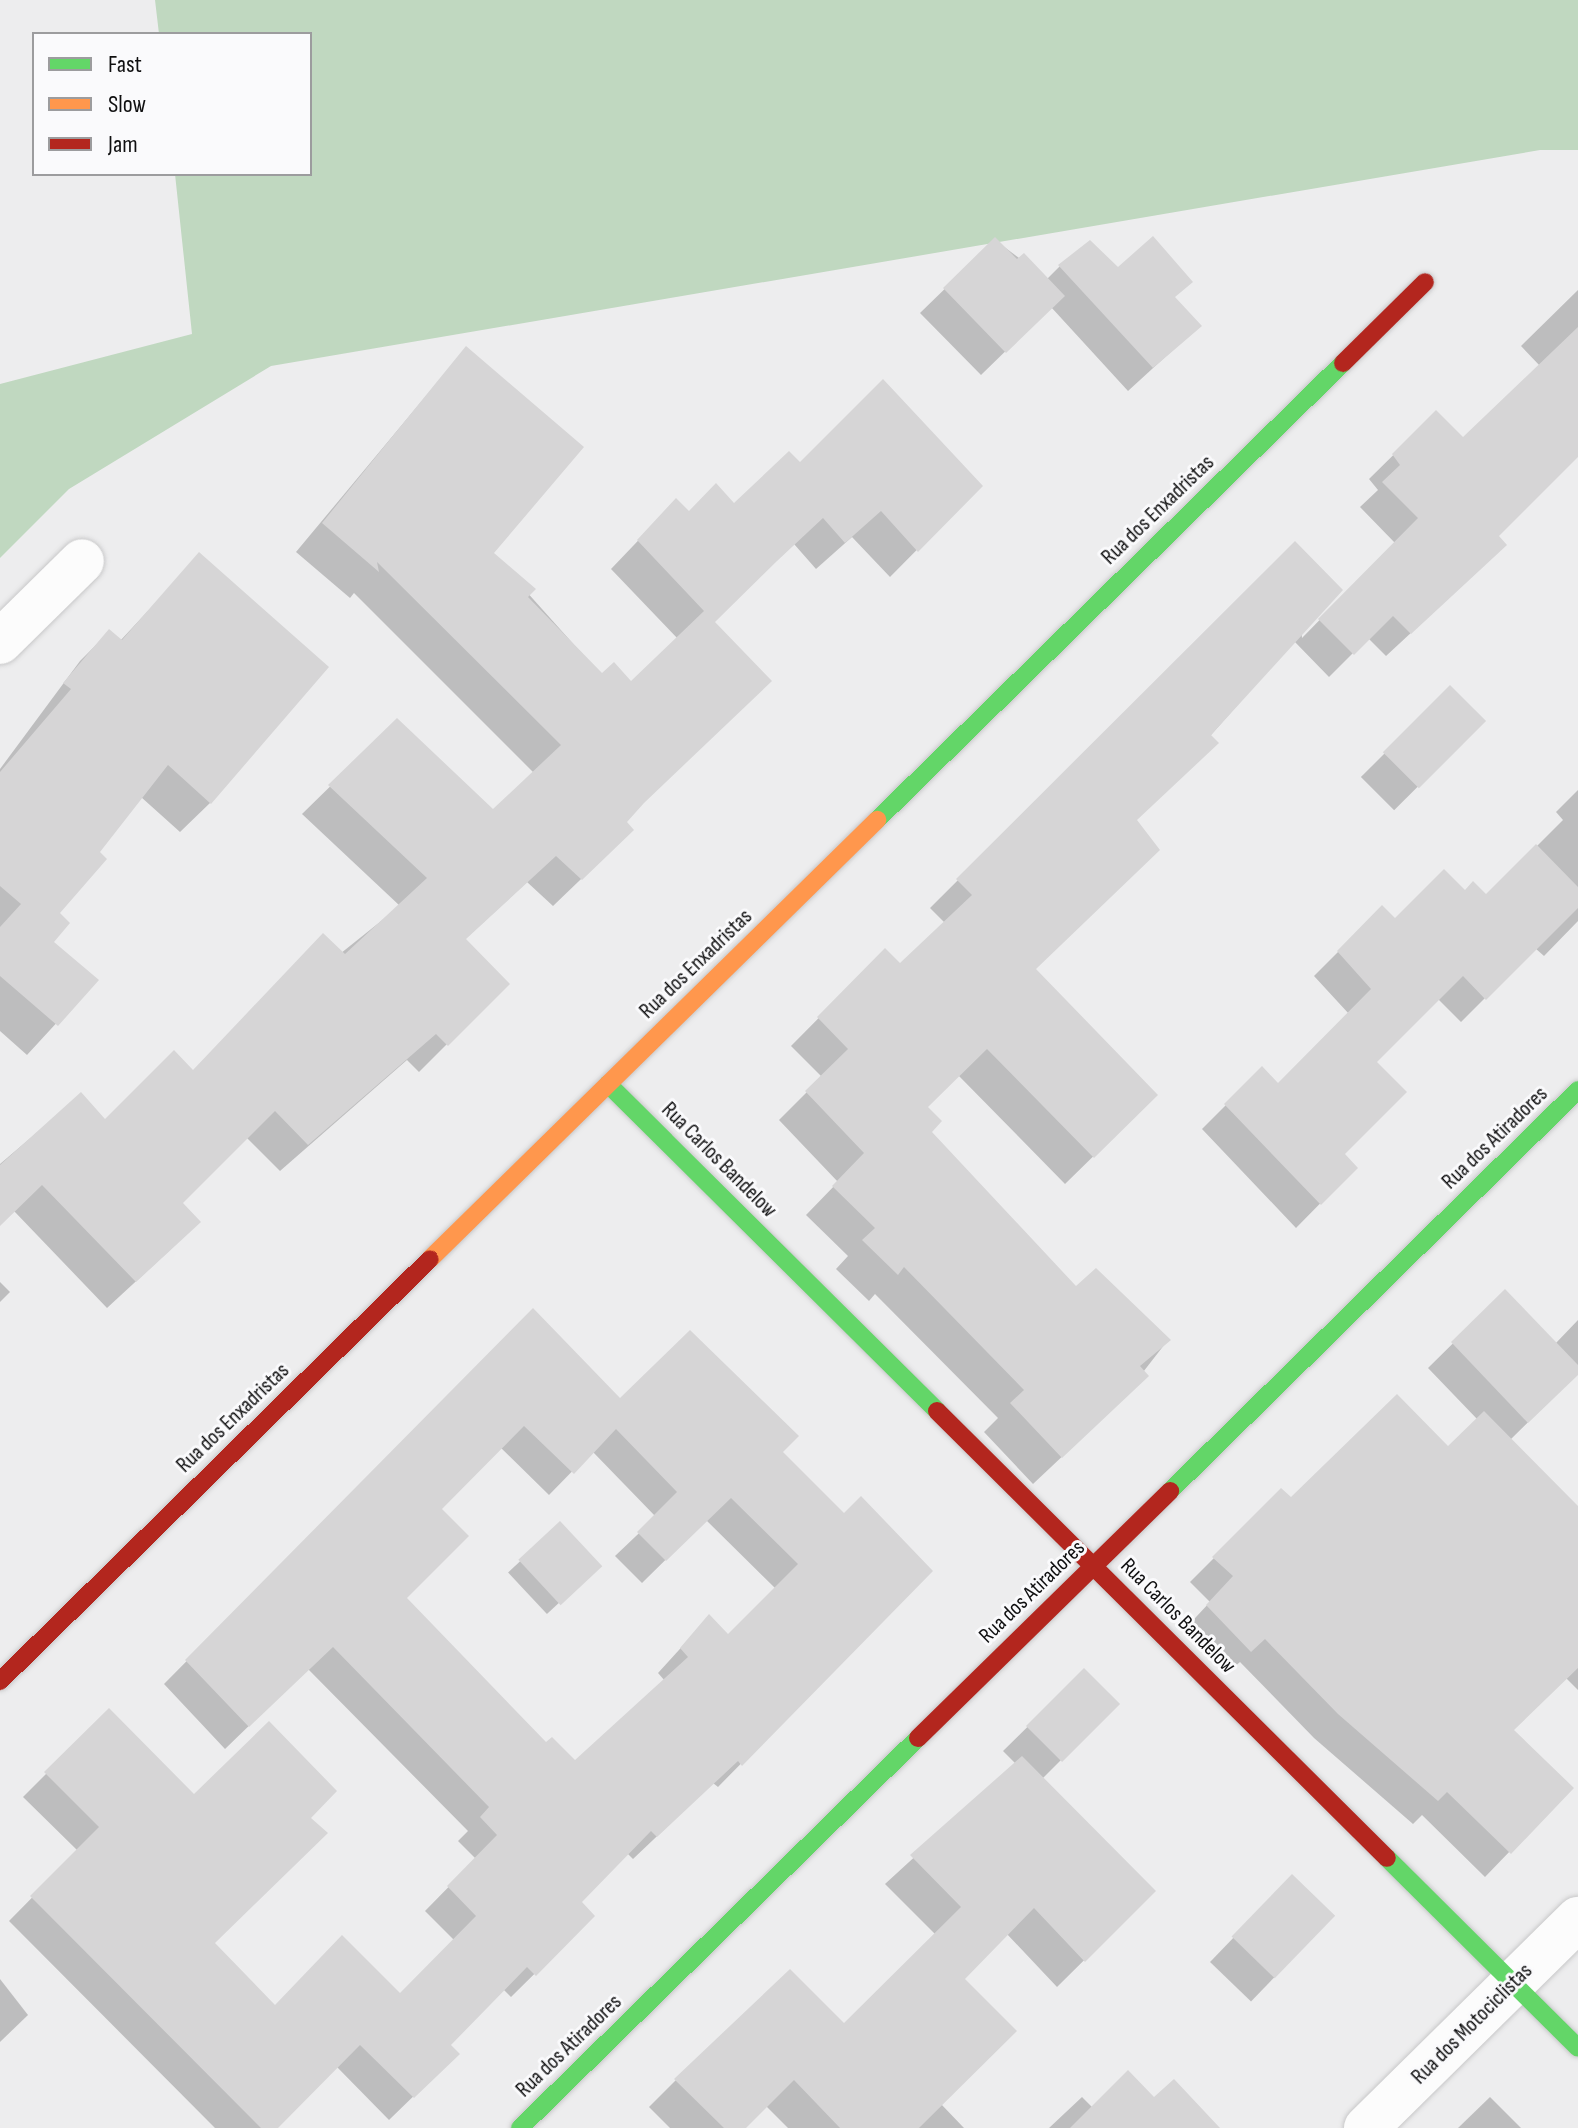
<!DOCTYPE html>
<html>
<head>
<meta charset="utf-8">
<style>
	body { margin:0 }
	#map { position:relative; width:1578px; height:2128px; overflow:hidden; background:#ededee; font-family:"Sofia Sans Condensed",sans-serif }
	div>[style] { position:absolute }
	.green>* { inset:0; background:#c0d8c0 }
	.shadow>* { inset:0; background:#0003; transform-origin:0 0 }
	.building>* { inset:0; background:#d6d5d6; transform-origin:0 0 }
	.roads { filter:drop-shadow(0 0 2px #c8c8c9) drop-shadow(0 0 2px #c8c8c9) }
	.street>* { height:44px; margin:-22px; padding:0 22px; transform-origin:22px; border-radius:22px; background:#fcfcfc }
	.fast>* { height:18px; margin:-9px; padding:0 9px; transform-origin:9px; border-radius:9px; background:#63d668 }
	.slow>* { height:18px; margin:-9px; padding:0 9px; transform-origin:9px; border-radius:9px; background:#ff974d }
	.jam>* { height:18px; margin:-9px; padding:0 9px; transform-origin:9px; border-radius:9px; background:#b3261e }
	span { translate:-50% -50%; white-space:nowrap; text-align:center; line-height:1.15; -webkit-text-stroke:6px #fafafc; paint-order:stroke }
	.street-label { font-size:22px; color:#0f0f10 }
	.legend { position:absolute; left:32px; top:32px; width:280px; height:144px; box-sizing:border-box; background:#fafafc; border:2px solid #9c9c9e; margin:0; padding:10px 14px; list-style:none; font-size:24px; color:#0f0f10 }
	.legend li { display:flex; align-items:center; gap:16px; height:40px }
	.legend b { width:40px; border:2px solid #9c9c9e }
</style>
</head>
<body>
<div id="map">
	<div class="green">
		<i style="clip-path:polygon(155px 0,1578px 0,1578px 150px,1540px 150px,271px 366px,69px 489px,0 558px,0 384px,192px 334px,175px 174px,310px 174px,310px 34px,159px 34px)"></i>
	</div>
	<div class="shadow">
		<i style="clip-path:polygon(995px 240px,1047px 279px,1060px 266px,1118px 270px,1173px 298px,1199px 326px,1128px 391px,1051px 307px,981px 375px,920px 313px)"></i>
		<i style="clip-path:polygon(1578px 290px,1578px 455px,1496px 536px,1481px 568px,1386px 656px,1368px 638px,1329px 677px,1294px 641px,1135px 821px,1034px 970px,1156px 1095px,1065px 1184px,958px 1075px,925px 1108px,929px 1132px,1076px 1289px,1168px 1340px,1119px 1403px,1033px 1484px,984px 1432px,998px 1418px,875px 1294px,869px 1301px,836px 1269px,848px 1256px,806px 1215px,838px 1182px,779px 1120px,822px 1077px,791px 1046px,885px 951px,900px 966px,945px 923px,930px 908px,1295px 544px,1302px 638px,1395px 543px,1360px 507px,1378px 490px,1369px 479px,1436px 413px,1463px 439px,1540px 366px,1521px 346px)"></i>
		<i style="clip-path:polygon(466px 348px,492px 553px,602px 676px,631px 684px,678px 639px,611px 569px,676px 501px,688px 514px,734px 506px,800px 465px,980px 486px,890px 577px,852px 537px,816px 569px,794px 544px,712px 622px,633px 811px,604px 857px,553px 906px,527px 882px,464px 940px,507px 984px,419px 1072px,407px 1060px,280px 1171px,246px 1137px,180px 1203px,171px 1249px,107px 1308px,14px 1211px,0 1224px,0 1164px,81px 1095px,105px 1122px,192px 1072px,400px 906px,302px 814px,397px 721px,493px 812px,534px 773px,354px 593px,350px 598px,296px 552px)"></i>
		<i style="clip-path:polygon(200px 555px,210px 803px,180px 832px,141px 797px,98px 853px,57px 914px,51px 942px,96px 980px,27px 1055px,0 1031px,0 769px,80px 661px,109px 632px,120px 641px)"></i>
		<i style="left:1450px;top:688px;width:47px;height:126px;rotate:45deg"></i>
		<i style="clip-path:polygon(1578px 790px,1578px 921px,1544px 956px,1535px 948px,1461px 1022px,1438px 999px,1374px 1062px,1342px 1154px,1355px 1168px,1296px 1228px,1202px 1129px,1262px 1069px,1278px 1086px,1349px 1014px,1314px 976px,1382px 908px,1395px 921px,1465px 892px,1486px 897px,1563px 820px,1556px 812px)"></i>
		<i style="clip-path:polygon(0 1282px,10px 1292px,0 1302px)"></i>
		<i style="clip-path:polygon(1505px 1292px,1555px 1344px,1578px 1320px,1578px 1373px,1510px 1440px,1578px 1508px,1578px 1690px,1566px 1678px,1512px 1730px,1571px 1788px,1485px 1877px,1422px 1815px,1413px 1824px,1314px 1738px,1240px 1662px,1226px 1674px,1183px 1631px,1210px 1602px,1190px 1582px,1281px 1491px,1291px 1500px,1448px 1448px,1478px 1420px,1428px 1368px)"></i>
		<i style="clip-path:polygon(evenodd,533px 1311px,620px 1401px,780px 1452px,844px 1516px,930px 1571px,718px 1787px,713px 1783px,633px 1859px,627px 1853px,579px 1902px,593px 1916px,511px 1997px,503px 1989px,449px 2045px,457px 2054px,389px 2120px,336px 2066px,275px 2128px,215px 2128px,9px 1921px,78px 1851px,23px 1797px,109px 1711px,194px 1797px,308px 1818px,212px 1944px,275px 2007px,400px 1996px,455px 1941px,425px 1911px,476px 1859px,458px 1841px,468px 1831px,308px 1669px,225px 1749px,164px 1684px,533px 1311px,500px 1447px,549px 1495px,592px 1451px,656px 1517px,615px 1556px,642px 1583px,706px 1520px,776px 1589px,728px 1636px,709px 1617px,658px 1673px,665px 1681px,575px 1763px,546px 1745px,404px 1598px,439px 1509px,500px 1447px)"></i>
		<i style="left:560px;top:1524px;width:57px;height:71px;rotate:47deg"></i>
		<i style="clip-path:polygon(1084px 1671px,1117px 1704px,1042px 1779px,1154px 1891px,1057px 1987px,1006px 1933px,963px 1979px,941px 2104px,964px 2128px,788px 2128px,766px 2106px,744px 2128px,670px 2128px,649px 2107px,676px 2080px,844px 2026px,936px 1935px,885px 1884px,1016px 1764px,1003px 1751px)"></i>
		<i style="left:1292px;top:1877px;width:57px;height:118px;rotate:44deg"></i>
		<i style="clip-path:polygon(0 1979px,28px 2015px,0 2042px)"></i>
		<i style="clip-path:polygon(1082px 2097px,1093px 2108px,1154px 2100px,1214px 2128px,1049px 2128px)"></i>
		<i style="clip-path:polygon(1490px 2097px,1521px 2128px,1458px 2128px)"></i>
	</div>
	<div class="building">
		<i style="clip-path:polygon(1153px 236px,1193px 282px,1175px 297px,1202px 326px,1153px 368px,1058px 265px,1090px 240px,1118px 267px)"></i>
		<i style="clip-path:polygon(995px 237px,1017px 259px,1024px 253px,1065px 296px,1006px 353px,943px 288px)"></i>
		<i style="clip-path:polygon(1578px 327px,1578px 457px,1499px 536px,1507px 545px,1411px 634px,1393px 616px,1354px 655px,1318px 619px,1418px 518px,1382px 482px,1400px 465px,1392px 454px,1436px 410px,1463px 437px)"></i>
		<i style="clip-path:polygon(466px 346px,584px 447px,494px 553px,536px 589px,528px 597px,602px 673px,614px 662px,631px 681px,704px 611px,637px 540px,676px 498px,689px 511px,716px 483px,734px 503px,789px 451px,800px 462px,883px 379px,983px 486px,918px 552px,881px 511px,845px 543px,823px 518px,777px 561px,715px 622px,772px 681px,644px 803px,627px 822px,634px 830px,582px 880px,556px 856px,466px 939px,510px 984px,448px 1046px,436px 1034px,308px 1145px,275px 1111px,183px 1203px,201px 1222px,136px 1282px,42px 1185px,0 1226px,0 1165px,81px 1092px,105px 1119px,174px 1050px,193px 1070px,323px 933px,345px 954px,427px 878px,328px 785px,397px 718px,493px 809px,561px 745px,377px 562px,379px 572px,322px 523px)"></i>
		<i style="clip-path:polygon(1295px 541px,1343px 590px,1211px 735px,1219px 743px,1137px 820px,1160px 850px,1036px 969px,1158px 1095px,1094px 1158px,987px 1049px,928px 1107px,942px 1121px,932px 1132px,1076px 1286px,1096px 1268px,1171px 1340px,1140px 1366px,1149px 1376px,1062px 1458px,1010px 1403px,1024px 1390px,904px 1267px,898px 1275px,862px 1240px,875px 1228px,832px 1186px,864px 1153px,805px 1091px,848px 1049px,817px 1017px,885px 948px,900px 963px,972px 895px,956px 879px)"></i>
		<i style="clip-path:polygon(199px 552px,329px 667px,211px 804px,168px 765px,100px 852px,107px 859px,60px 913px,70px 923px,54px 942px,99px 980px,58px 1026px,0 976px,0 927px,21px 904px,0 886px,0 772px,71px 689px,63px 683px,109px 629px,122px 640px)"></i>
		<i style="left:1450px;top:685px;width:51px;height:95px;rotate:45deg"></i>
		<i style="clip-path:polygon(1536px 844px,1578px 887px,1578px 908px,1486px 1000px,1463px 976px,1377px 1062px,1407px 1092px,1345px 1154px,1358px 1168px,1321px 1205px,1224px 1104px,1262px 1066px,1278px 1083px,1371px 989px,1337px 951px,1382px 905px,1395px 918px,1444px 869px,1465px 890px,1473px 881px,1486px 894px)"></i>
		<i style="clip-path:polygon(1505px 1289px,1578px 1365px,1578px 1375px,1528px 1423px,1451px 1342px)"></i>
		<i style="clip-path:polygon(evenodd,533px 1308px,620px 1398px,690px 1330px,799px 1436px,783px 1452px,844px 1513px,861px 1496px,933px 1571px,742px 1766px,738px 1761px,657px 1837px,651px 1831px,582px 1902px,595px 1916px,536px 1976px,527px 1967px,451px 2045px,460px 2054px,414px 2098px,360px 2045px,278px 2128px,261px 2128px,30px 1896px,99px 1827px,44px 1772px,109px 1708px,194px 1794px,269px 1721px,337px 1791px,311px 1818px,328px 1833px,215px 1943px,275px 2005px,342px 1935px,400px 1993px,476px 1916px,447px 1886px,497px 1835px,480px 1817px,489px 1807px,333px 1647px,249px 1727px,185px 1660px,533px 1308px,524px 1426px,574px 1474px,616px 1429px,677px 1492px,637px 1532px,666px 1561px,731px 1498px,798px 1564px,728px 1634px,709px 1614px,680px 1648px,688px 1657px,575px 1760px,552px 1737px,546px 1742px,407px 1598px,469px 1536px,442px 1509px,524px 1426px)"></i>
		<i style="clip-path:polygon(1397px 1394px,1448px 1446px,1484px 1411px,1578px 1506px,1578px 1668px,1514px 1730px,1574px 1788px,1511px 1854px,1447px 1792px,1438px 1801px,1338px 1714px,1265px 1639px,1251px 1652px,1206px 1605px,1233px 1576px,1212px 1557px,1281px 1488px,1291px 1497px)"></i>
		<i style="left:560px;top:1521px;width:62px;height:57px;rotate:47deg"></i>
		<i style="left:1084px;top:1668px;width:51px;height:82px;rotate:45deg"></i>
		<i style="clip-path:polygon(1022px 1756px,1156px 1891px,1085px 1962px,1034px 1908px,965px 1979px,1017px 2031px,919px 2128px,840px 2128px,794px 2080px,746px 2128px,724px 2128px,674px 2079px,790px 1969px,844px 2023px,961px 1907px,910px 1855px)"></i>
		<i style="left:1292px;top:1874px;width:60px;height:87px;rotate:44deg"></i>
		<i style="clip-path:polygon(1128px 2070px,1154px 2097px,1174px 2079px,1220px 2128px,1070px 2128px)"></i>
	</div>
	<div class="roads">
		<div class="street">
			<i style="left:0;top:642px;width:115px;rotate:-44.6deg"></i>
			<i style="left:1366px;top:2128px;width:298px;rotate:-44.6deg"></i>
		</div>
		<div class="fast">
			<i style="left:877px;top:820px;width:653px;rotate:-44.44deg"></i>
			<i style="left:608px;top:1084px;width:464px;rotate:44.8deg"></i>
			<i style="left:1170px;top:1491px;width:572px;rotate:-44.5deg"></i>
			<i style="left:1387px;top:1858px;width:269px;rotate:44.8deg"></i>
			<i style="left:520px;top:2128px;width:557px;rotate:-44.42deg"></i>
		</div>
		<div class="slow">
			<i style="left:430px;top:1259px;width:627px;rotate:-44.48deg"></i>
		</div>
		<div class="jam">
			<i style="left:1343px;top:363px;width:115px;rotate:-44.6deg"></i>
			<i style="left:937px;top:1411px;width:634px;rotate:44.81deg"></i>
			<i style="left:0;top:1681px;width:602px;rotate:-44.46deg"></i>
			<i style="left:918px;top:1738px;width:353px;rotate:-44.4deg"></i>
		</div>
	</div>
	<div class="street-label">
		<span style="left:1158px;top:510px;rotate:-44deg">Rua dos Enxadristas</span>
		<span style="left:696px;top:964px;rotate:-44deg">Rua dos Enxadristas</span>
		<span style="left:1495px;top:1138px;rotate:-44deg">Rua dos Atiradores</span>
		<span style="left:719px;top:1160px;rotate:45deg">Rua Carlos Bandelow</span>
		<span style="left:233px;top:1418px;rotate:-44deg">Rua dos Enxadristas</span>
		<span style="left:1032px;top:1592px;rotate:-44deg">Rua dos Atiradores</span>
		<span style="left:1178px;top:1616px;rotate:45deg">Rua Carlos Bandelow</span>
		<span style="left:1472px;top:2024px;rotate:-45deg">Rua dos Motociclistas</span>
		<span style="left:569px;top:2046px;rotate:-44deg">Rua dos Atiradores</span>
	</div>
	<ul class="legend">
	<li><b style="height:10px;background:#63d668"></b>Fast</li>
	<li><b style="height:10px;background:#ff974d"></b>Slow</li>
	<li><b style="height:10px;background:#b3261e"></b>Jam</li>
	</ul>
</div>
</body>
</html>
